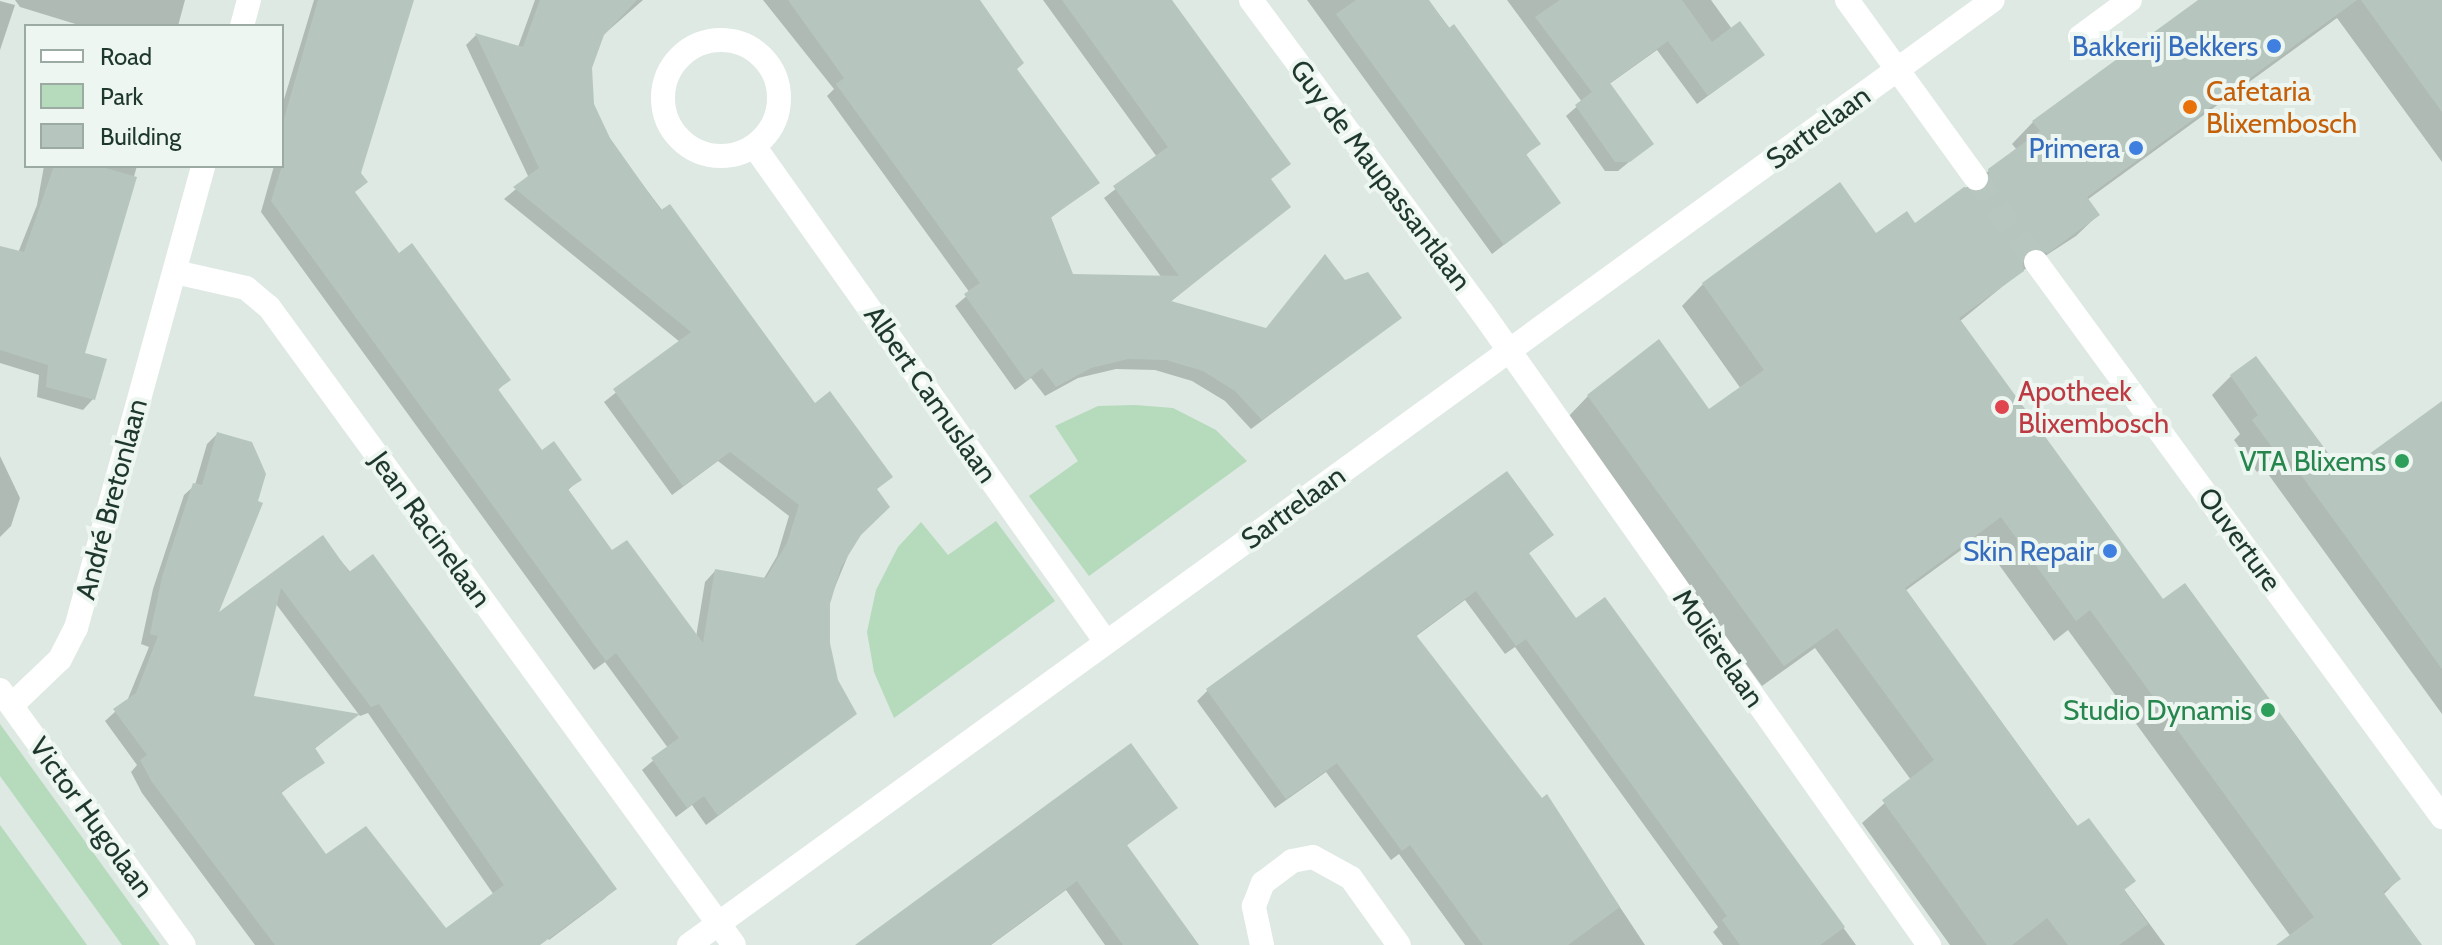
<!DOCTYPE html>
<html>
<head>
<meta charset="utf-8">
<style>
	body { margin:0 }
	#map { position:relative; width:2442px; height:945px; overflow:hidden; background:#dde9e2; font-family:Cabin,sans-serif }
	div>[style] { position:absolute }
	.green>* { inset:0; background:#b6dabc }
	.shadow>* { inset:0; background:#0003 }
	.building>* { inset:0; background:#b6c6be }
	.tertiary-tunnel>* { height:24px; margin-top:-12px; transform-origin:0; background:repeating-linear-gradient(90deg,#b7c6be 0 24px,transparent 0 36px) }
	.service>* { height:24px; margin:-12px; padding:0 12px; transform-origin:12px; border-radius:12px; background:#fff }
	.minor>* { height:24px; margin:-12px; padding:0 12px; transform-origin:12px; border-radius:12px; background:#fff }
	.minor>.ring { margin:-12px; padding:0; box-sizing:content-box; background:none; border:24px solid #fff; border-radius:50% }
	.tertiary>* { height:24px; margin:-12px; padding:0 12px; transform-origin:12px; border-radius:12px; background:#fff }
	.dots>* { width:22px; height:22px; translate:-50% -50%; box-sizing:border-box; border:4px solid #edf6f1; border-radius:50% }
	span { translate:-50% -50%; white-space:nowrap; text-align:center; line-height:1.15; -webkit-text-stroke:8px #edf6f1; paint-order:stroke }
	.shop-label { font-size:28px; color:#366cbe }
	.right { translate:-100% -50%; text-align:right }
	.food-label { font-size:28px; color:#c56008 }
	.left { translate:0 -50%; text-align:left }
	.street-label { font-size:28px; color:#1f382e }
	.health-label { font-size:28px; color:#be3a42 }
	.leisure-label { font-size:28px; color:#27864d }
	.legend { position:absolute; left:24px; top:24px; width:260px; height:144px; box-sizing:border-box; background:#edf6f1; border:2px solid #9baaa3; margin:0; padding:10px 14px; list-style:none; font-size:24px; color:#1f382e }
	.legend li { display:flex; align-items:center; gap:16px; height:40px }
	.legend b { width:40px; border:2px solid #9baaa3 }
</style>
</head>
<body>
<div id="map">
	<div class="green">
		<i style="clip-path:polygon(1135px 405px,1173px 408px,1216px 430px,1247px 461px,1089px 576px,1029px 496px,1078px 461px,1055px 426px,1098px 406px)"></i>
		<i style="clip-path:polygon(996px 521px,1055px 601px,894px 718px,874px 672px,867px 632px,876px 590px,898px 547px,921px 522px,948px 555px)"></i>
		<i style="clip-path:polygon(0 724px,160px 945px,122px 945px,0 776px)"></i>
		<i style="clip-path:polygon(0 825px,87px 945px,0 945px)"></i>
	</div>
	<div class="shadow">
		<i style="clip-path:polygon(15px 0,185px 0,178px 26px,82px 26px,20px 7px)"></i>
		<i style="clip-path:polygon(314px 0,411px 0,353px 193px,398px 255px,509px 379px,497px 391px,541px 452px,579px 480px,567px 491px,611px 553px,696px 637px,705px 582px,715px 571px,763px 580px,777px 556px,789px 516px,718px 461px,672px 495px,604px 402px,680px 342px,504px 199px,529px 178px,466px 45px,476px 35px,518px 47px,535px 0,643px 0,602px 36px,590px 68px,592px 105px,608px 139px,875px 490px,828px 604px,828px 643px,837px 680px,855px 714px,706px 825px,692px 805px,676px 817px,642px 770px,668px 748px,605px 662px,594px 670px,261px 212px,274px 166px,282px 166px,282px 106px)"></i>
		<i style="clip-path:polygon(763px 0,963px 0,1097px 183px,1049px 219px,1071px 276px,1162px 278px,1104px 198px,1157px 157px,1043px 0,1169px 0,1288px 164px,1269px 180px,1289px 207px,1169px 303px,1265px 330px,1344px 283px,1400px 318px,1251px 429px,1225px 401px,1192px 381px,1155px 370px,1116px 369px,1078px 378px,1045px 396px,1031px 378px,1015px 390px,955px 306px,970px 293px,827px 96px,834px 89px)"></i>
		<i style="clip-path:polygon(1307px 0,1428px 0,1538px 143px,1525px 156px,1558px 203px,1492px 254px)"></i>
		<i style="clip-path:polygon(1507px 0,1711px 0,1732px 29px,1763px 55px,1697px 104px,1657px 50px,1608px 85px,1651px 144px,1618px 171px,1605px 171px,1566px 116px,1582px 102px)"></i>
		<i style="clip-path:polygon(2201px 0,2442px 0,2442px 162px,2337px 18px,2087px 200px,2098px 215px,2076px 236px,2019px 273px,1959px 322px,2163px 601px,2399px 879px,2383px 895px,2419px 945px,2283px 945px,2291px 937px,2068px 630px,2054px 641px,1979px 537px,1905px 591px,2165px 945px,1950px 945px,1862px 823px,1911px 780px,1815px 648px,1762px 686px,1567px 418px,1588px 396px,1709px 412px,1741px 389px,1682px 306px,1703px 284px,1915px 226px,2017px 150px,2012px 144px,2033px 122px)"></i>
		<i style="clip-path:polygon(0 1px,15px 5px,0 50px)"></i>
		<i style="clip-path:polygon(44px 166px,137px 166px,82px 355px,93px 399px,83px 410px,37px 397px,39px 375px,0 363px,0 248px,18px 253px,37px 205px)"></i>
		<i style="clip-path:polygon(2231px 376px,2342px 476px,2442px 403px,2442px 714px,2263px 467px,2257px 472px,2234px 440px,2240px 434px,2212px 395px)"></i>
		<i style="clip-path:polygon(evenodd,217px 434px,215px 618px,322px 538px,614px 889px,604px 899px,549px 940px,533px 918px,495px 945px,255px 945px,142px 793px,131px 772px,137px 765px,105px 721px,127px 701px,149px 647px,141px 644px,153px 589px,184px 495px,195px 485px,207px 444px,217px 434px,276px 604px,360px 716px,368px 713px,494px 895px,447px 930px,325px 857px,280px 794px,322px 762px,313px 750px,356px 716px,252px 698px,276px 604px)"></i>
		<i style="clip-path:polygon(0 456px,20px 498px,11px 526px,0 537px)"></i>
		<i style="clip-path:polygon(1551px 535px,1528px 554px,1575px 621px,1604px 600px,1856px 945px,1723px 945px,1713px 932px,1718px 927px,1515px 647px,1505px 654px,1465px 600px,1415px 637px,1542px 801px,1547px 797px,1645px 945px,1465px 945px,1399px 854px,1391px 860px,1326px 772px,1275px 808px,1197px 701px,1208px 690px)"></i>
		<i style="clip-path:polygon(1175px 808px,1126px 846px,1197px 945px,1105px 945px,1066px 890px,991px 945px,858px 945px)"></i>
	</div>
	<div class="building">
		<i style="clip-path:polygon(318px 0,414px 0,361px 173px,368px 182px,355px 192px,399px 253px,412px 243px,511px 380px,498px 389px,542px 450px,554px 441px,582px 480px,568px 489px,612px 550px,627px 540px,703px 643px,715px 569px,766px 578px,787px 543px,799px 505px,730px 452px,683px 486px,613px 389px,691px 332px,513px 187px,539px 168px,475px 33px,523px 47px,540px 0,637px 0,604px 35px,592px 68px,594px 104px,610px 138px,661px 210px,670px 204px,815px 403px,830px 391px,893px 477px,877px 489px,890px 507px,861px 535px,841px 567px,830px 604px,830px 643px,838px 680px,857px 714px,718px 816px,704px 796px,687px 808px,651px 758px,679px 738px,616px 653px,606px 661px,271px 201px,282px 166px,282px 126px)"></i>
		<i style="clip-path:polygon(788px 0,980px 0,1024px 63px,1017px 69px,1100px 183px,1051px 217px,1073px 274px,1179px 276px,1113px 186px,1168px 147px,1062px 0,1172px 0,1291px 164px,1271px 179px,1291px 207px,1171px 301px,1266px 328px,1325px 254px,1345px 280px,1368px 272px,1402px 318px,1262px 420px,1235px 391px,1203px 371px,1166px 360px,1128px 359px,1091px 368px,1056px 387px,1042px 368px,1026px 381px,964px 294px,980px 283px,836px 84px,844px 78px)"></i>
		<i style="clip-path:polygon(1356px 0,1429px 0,1449px 28px,1454px 24px,1541px 144px,1526px 154px,1561px 203px,1504px 245px,1336px 14px)"></i>
		<i style="clip-path:polygon(1560px 0,1682px 0,1712px 42px,1740px 21px,1765px 55px,1708px 96px,1668px 41px,1610px 83px,1654px 144px,1630px 162px,1615px 162px,1575px 105px,1592px 92px,1535px 17px)"></i>
		<i style="clip-path:polygon(2198px 0,2357px 0,2087px 197px,2100px 215px,2048px 253px,2028px 250px,2022px 257px,2024px 271px,1959px 318px,2163px 599px,2185px 583px,2401px 879px,2383px 892px,2422px 945px,2276px 945px,2314px 917px,2090px 610px,2076px 621px,2001px 517px,1905px 588px,2077px 826px,2089px 818px,2136px 881px,2124px 890px,2148px 924px,2119px 945px,2068px 945px,2047px 918px,2012px 945px,1987px 945px,1882px 800px,1934px 760px,1837px 628px,1784px 666px,1587px 395px,1659px 339px,1709px 409px,1764px 370px,1702px 283px,1840px 182px,1876px 233px,1907px 211px,1915px 223px,1964px 187px,1984px 191px,1990px 183px,1988px 169px,2040px 131px,2032px 121px)"></i>
		<i style="clip-path:polygon(2361px 0,2442px 0,2442px 112px)"></i>
		<i style="clip-path:polygon(54px 166px,99px 166px,137px 177px,85px 353px,107px 359px,95px 400px,46px 387px,48px 365px,0 350px,0 246px,24px 252px)"></i>
		<i style="clip-path:polygon(2256px 356px,2343px 473px,2442px 401px,2442px 669px,2283px 450px,2277px 454px,2252px 420px,2258px 415px,2230px 375px)"></i>
		<i style="clip-path:polygon(evenodd,217px 432px,252px 442px,266px 474px,258px 501px,263px 503px,219px 612px,323px 535px,349px 572px,373px 554px,617px 889px,540px 945px,275px 945px,152px 782px,140px 760px,147px 755px,113px 709px,136px 693px,158px 636px,150px 634px,162px 577px,193px 483px,202px 485px,217px 432px,281px 588px,371px 707px,379px 704px,504px 885px,446px 928px,366px 826px,326px 854px,281px 792px,325px 763px,315px 748px,360px 714px,254px 696px,281px 588px)"></i>
		<i style="clip-path:polygon(1507px 471px,1554px 535px,1529px 553px,1576px 618px,1605px 597px,1845px 927px,1820px 945px,1740px 945px,1722px 920px,1727px 916px,1526px 639px,1516px 646px,1476px 591px,1416px 635px,1542px 798px,1547px 794px,1620px 907px,1568px 945px,1483px 945px,1410px 845px,1402px 851px,1337px 763px,1286px 799px,1206px 689px)"></i>
		<i style="clip-path:polygon(1131px 743px,1178px 808px,1127px 845px,1199px 945px,1123px 945px,1077px 881px,990px 945px,855px 945px)"></i>
	</div>
	<div class="tertiary-tunnel">
		<i style="left:1976px;top:178px;width:103px;rotate:54.5deg"></i>
	</div>
	<div class="service">
		<i style="left:2080px;top:37px;width:62px;rotate:-36.5deg"></i>
	</div>
	<div class="minor">
		<i style="left:1251px;top:0;width:388px;rotate:53.5deg"></i>
		<i style="left:1482px;top:312px;width:775px;rotate:54.77deg"></i>
		<i style="left:242px;top:26px;width:27px;rotate:-75deg"></i>
		<i class="ring" style="left:663px;top:40px;width:92px;height:92px"></i>
		<i style="left:1898px;top:69px;width:117px;rotate:-36deg"></i>
		<i style="left:754px;top:146px;width:608px;rotate:54.64deg"></i>
		<i style="left:175px;top:272px;width:73px;rotate:12.7deg"></i>
		<i style="left:246px;top:288px;width:30px;rotate:40deg"></i>
		<i style="left:269px;top:307px;width:789px;rotate:53.91deg"></i>
		<i style="left:0;top:690px;width:314px;rotate:54.2deg"></i>
		<i style="left:12px;top:705px;width:66px;rotate:-43.8deg"></i>
		<i style="left:60px;top:659px;width:35px;rotate:-63deg"></i>
		<i style="left:76px;top:628px;width:479px;rotate:-74.6deg"></i>
		<i style="left:1262px;top:945px;width:40px;rotate:-102deg"></i>
		<i style="left:1254px;top:906px;width:25px;rotate:-69deg"></i>
		<i style="left:1263px;top:883px;width:36px;rotate:-37deg"></i>
		<i style="left:1292px;top:861px;width:21px;rotate:-11deg"></i>
		<i style="left:1313px;top:857px;width:43px;rotate:28.9deg"></i>
		<i style="left:1351px;top:878px;width:82px;rotate:54.4deg"></i>
	</div>
	<div class="tertiary">
		<i style="left:1847px;top:0;width:220px;rotate:54.1deg"></i>
		<i style="left:2036px;top:262px;width:688px;rotate:53.81deg"></i>
		<i style="left:689px;top:945px;width:1493px;rotate:-35.93deg"></i>
	</div>
	<div class="dots">
		<i style="left:2274px;top:46px;background:#3f7fe0"></i>
		<i style="left:2190px;top:107px;background:#e8710a"></i>
		<i style="left:2136px;top:148px;background:#3f7fe0"></i>
		<i style="left:2002px;top:407px;background:#e0444e"></i>
		<i style="left:2402px;top:461px;background:#2e9e5b"></i>
		<i style="left:2110px;top:551px;background:#3f7fe0"></i>
		<i style="left:2268px;top:710px;background:#2e9e5b"></i>
	</div>
	<div class="shop-label">
		<span class="right" style="left:2258px;top:46px">Bakkerij Bekkers</span>
		<span class="right" style="left:2120px;top:148px">Primera</span>
		<span class="right" style="left:2094px;top:551px">Skin Repair</span>
	</div>
	<div class="food-label">
		<span class="left" style="left:2206px;top:107px">Cafetaria<br>Blixembosch</span>
	</div>
	<div class="street-label">
		<span style="left:1818px;top:127px;rotate:-36deg">Sartrelaan</span>
		<span style="left:1381px;top:175px;rotate:53deg">Guy de Maupassantlaan</span>
		<span style="left:931px;top:394px;rotate:55deg">Albert Camuslaan</span>
		<span style="left:111px;top:499px;rotate:-75deg">André Bretonlaan</span>
		<span style="left:1293px;top:507px;rotate:-36deg">Sartrelaan</span>
		<span style="left:431px;top:529px;rotate:54deg">Jean Racinelaan</span>
		<span style="left:2240px;top:539px;rotate:54deg">Ouverture</span>
		<span style="left:1719px;top:648px;rotate:55deg">Molièrelaan</span>
		<span style="left:92px;top:817px;rotate:54deg">Victor Hugolaan</span>
	</div>
	<div class="health-label">
		<span class="left" style="left:2018px;top:407px">Apotheek<br>Blixembosch</span>
	</div>
	<div class="leisure-label">
		<span class="right" style="left:2386px;top:461px">VTA Blixems</span>
		<span class="right" style="left:2252px;top:710px">Studio Dynamis</span>
	</div>
	<ul class="legend">
	<li><b style="height:10px;background:#fff"></b>Road</li>
	<li><b style="height:22px;background:#b6dabc"></b>Park</li>
	<li><b style="height:22px;background:#b6c6be"></b>Building</li>
	</ul>
</div>
</body>
</html>
